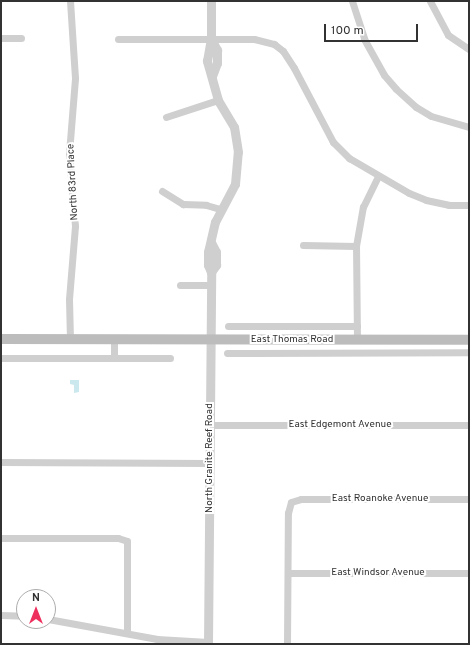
<!DOCTYPE html>
<html>
<head>
<meta charset="utf-8">
<style>
	body { margin:0 }
	#map { position:relative; width:470px; height:645px; overflow:hidden; background:#fff; font-family:Overpass,sans-serif }
	div>[style] { position:absolute }
	.water>* { inset:0; background:#cce8ef }
	.minor>* { height:7px; margin:-3.5px; padding:0 3.5px; transform-origin:3.5px; border-radius:3.5px; background:#cfcfcf }
	.tertiary>* { height:9px; margin:-4.5px; padding:0 4.5px; transform-origin:4.5px; border-radius:4.5px; background:#cfcfcf }
	.secondary>* { height:10px; margin:-5px; padding:0 5px; transform-origin:5px; border-radius:5px; background:#bcbcbc }
	span { translate:-50% -50%; white-space:nowrap; text-align:center; line-height:1.15; -webkit-text-stroke:4px #fff; paint-order:stroke }
	.street-label { font-size:10px; color:#323232 }
	.frame { position:absolute; inset:0; border:2px solid #323232; pointer-events:none }
	.north { position:absolute; left:16px; top:589px; width:40px; height:40px; box-sizing:border-box; background:#fff; border:1px solid #adadad; border-radius:50%; rotate:0deg; font-size:11px; font-weight:700; line-height:16px; text-align:center; color:#323232 }
	.north::after { content:''; display:block; margin:auto; width:14px; height:18px; background:#ee305f; clip-path:polygon(50% 0,100% 100%,50% 72%,0 100%) }
	.scale { position:absolute; left:324px; top:24px; width:94px; height:18px; box-sizing:border-box; border:2px solid #323232; border-top:0; padding-left:5px; font-size:12px; line-height:14px; white-space:nowrap; color:#323232; -webkit-text-stroke:3px #fff; paint-order:stroke }
</style>
</head>
<body>
<div id="map">
	<div class="water">
		<i style="clip-path:polygon(70px 380px,79px 380px,79px 392px,74px 393px,74px 385px,70px 384px)"></i>
	</div>
	<div class="minor">
		<i style="left:352px;top:1px;width:40px;rotate:72deg"></i>
		<i style="left:364px;top:39px;width:41px;rotate:60.9deg"></i>
		<i style="left:384px;top:75px;width:18px;rotate:49deg"></i>
		<i style="left:396px;top:89px;width:27px;rotate:42deg"></i>
		<i style="left:416px;top:107px;width:17px;rotate:31deg"></i>
		<i style="left:431px;top:116px;width:40px;rotate:16deg"></i>
		<i style="left:430px;top:1px;width:38px;rotate:62deg"></i>
		<i style="left:448px;top:35px;width:25px;rotate:34deg"></i>
		<i style="left:1px;top:38px;width:20px"></i>
		<i style="left:118px;top:39px;width:136px"></i>
		<i style="left:254px;top:39px;width:21px;rotate:14deg"></i>
		<i style="left:274px;top:44px;width:11px;rotate:38deg"></i>
		<i style="left:283px;top:51px;width:20px;rotate:57deg"></i>
		<i style="left:294px;top:68px;width:84px;rotate:62.2deg"></i>
		<i style="left:333px;top:142px;width:23px;rotate:45deg"></i>
		<i style="left:349px;top:158px;width:69px;rotate:30.3deg"></i>
		<i style="left:409px;top:193px;width:18px;rotate:22deg"></i>
		<i style="left:426px;top:200px;width:24px;rotate:12deg"></i>
		<i style="left:449px;top:205px;width:20px"></i>
		<i style="left:166px;top:117px;width:55px;rotate:-18.1deg"></i>
		<i style="left:162px;top:191px;width:25px;rotate:32deg"></i>
		<i style="left:183px;top:204px;width:23px;rotate:2deg"></i>
		<i style="left:206px;top:205px;width:15px;rotate:16deg"></i>
		<i style="left:303px;top:245px;width:53px;rotate:1.1deg"></i>
		<i style="left:180px;top:285px;width:31px"></i>
		<i style="left:228px;top:326px;width:129px"></i>
		<i style="left:70px;top:340px;width:41px;rotate:-91.4deg"></i>
		<i style="left:69px;top:299px;width:73px;rotate:-85.3deg"></i>
		<i style="left:75px;top:226px;width:73px;rotate:-94.7deg"></i>
		<i style="left:69px;top:153px;width:75px;rotate:-85.4deg"></i>
		<i style="left:75px;top:78px;width:77px;rotate:-93.7deg"></i>
		<i style="left:114px;top:340px;width:18px;rotate:90deg"></i>
		<i style="left:357px;top:340px;width:94px;rotate:-90.6deg"></i>
		<i style="left:356px;top:246px;width:40px;rotate:-80deg"></i>
		<i style="left:363px;top:207px;width:34px;rotate:-64deg"></i>
		<i style="left:227px;top:353px;width:242px;rotate:-0.2deg"></i>
		<i style="left:1px;top:358px;width:169px"></i>
		<i style="left:210px;top:425px;width:259px"></i>
		<i style="left:1px;top:462px;width:209px;rotate:0.3deg"></i>
		<i style="left:1px;top:538px;width:117px"></i>
		<i style="left:118px;top:538px;width:9px;rotate:18deg"></i>
		<i style="left:127px;top:541px;width:92px;rotate:90deg"></i>
		<i style="left:288px;top:573px;width:181px"></i>
		<i style="left:1px;top:615px;width:23px;rotate:2deg"></i>
		<i style="left:48px;top:619px;width:111px;rotate:10.4deg"></i>
		<i style="left:157px;top:639px;width:51px;rotate:3.4deg"></i>
		<i style="left:287px;top:644px;width:131px;rotate:-89.6deg"></i>
		<i style="left:288px;top:513px;width:11px;rotate:-75deg"></i>
		<i style="left:291px;top:502px;width:10px;rotate:-17deg"></i>
		<i style="left:301px;top:499px;width:168px"></i>
	</div>
	<div class="tertiary">
		<i style="left:211px;top:39px;width:13px;rotate:61deg"></i>
		<i style="left:217px;top:50px;width:13px;rotate:90deg"></i>
		<i style="left:217px;top:63px;width:14px;rotate:111deg"></i>
		<i style="left:211px;top:272px;width:9px;rotate:-54deg"></i>
		<i style="left:216px;top:265px;width:13px;rotate:-90deg"></i>
		<i style="left:216px;top:252px;width:11px;rotate:-117deg"></i>
		<i style="left:208px;top:644px;width:372px;rotate:-89.5deg"></i>
		<i style="left:211px;top:272px;width:8px;rotate:-113deg"></i>
		<i style="left:208px;top:265px;width:13px;rotate:-90deg"></i>
		<i style="left:208px;top:252px;width:31px;rotate:-77deg"></i>
		<i style="left:215px;top:222px;width:43px;rotate:-62.2deg"></i>
		<i style="left:235px;top:184px;width:32px;rotate:-85deg"></i>
		<i style="left:238px;top:152px;width:25px;rotate:-99deg"></i>
		<i style="left:234px;top:127px;width:31px;rotate:-121deg"></i>
		<i style="left:218px;top:100px;width:41px;rotate:-105.8deg"></i>
		<i style="left:207px;top:61px;width:22px;rotate:-80deg"></i>
		<i style="left:211px;top:39px;width:38px;rotate:-90deg"></i>
	</div>
	<div class="secondary">
		<i style="left:1px;top:339px;width:468px;rotate:0.1deg"></i>
	</div>
	<div class="street-label">
		<span style="left:73px;top:182px;rotate:-93deg">North 83rd Place</span>
		<span style="left:292px;top:340px">East Thomas Road</span>
		<span style="left:340px;top:425px">East Edgemont Avenue</span>
		<span style="left:210px;top:458px;rotate:-90deg">North Granite Reef Road</span>
		<span style="left:380px;top:499px">East Roanoke Avenue</span>
		<span style="left:378px;top:573px">East Windsor Avenue</span>
	</div>
	<div class="frame"></div>
	<div class="north">N</div>
	<div class="scale">100 m</div>
</div>
</body>
</html>
